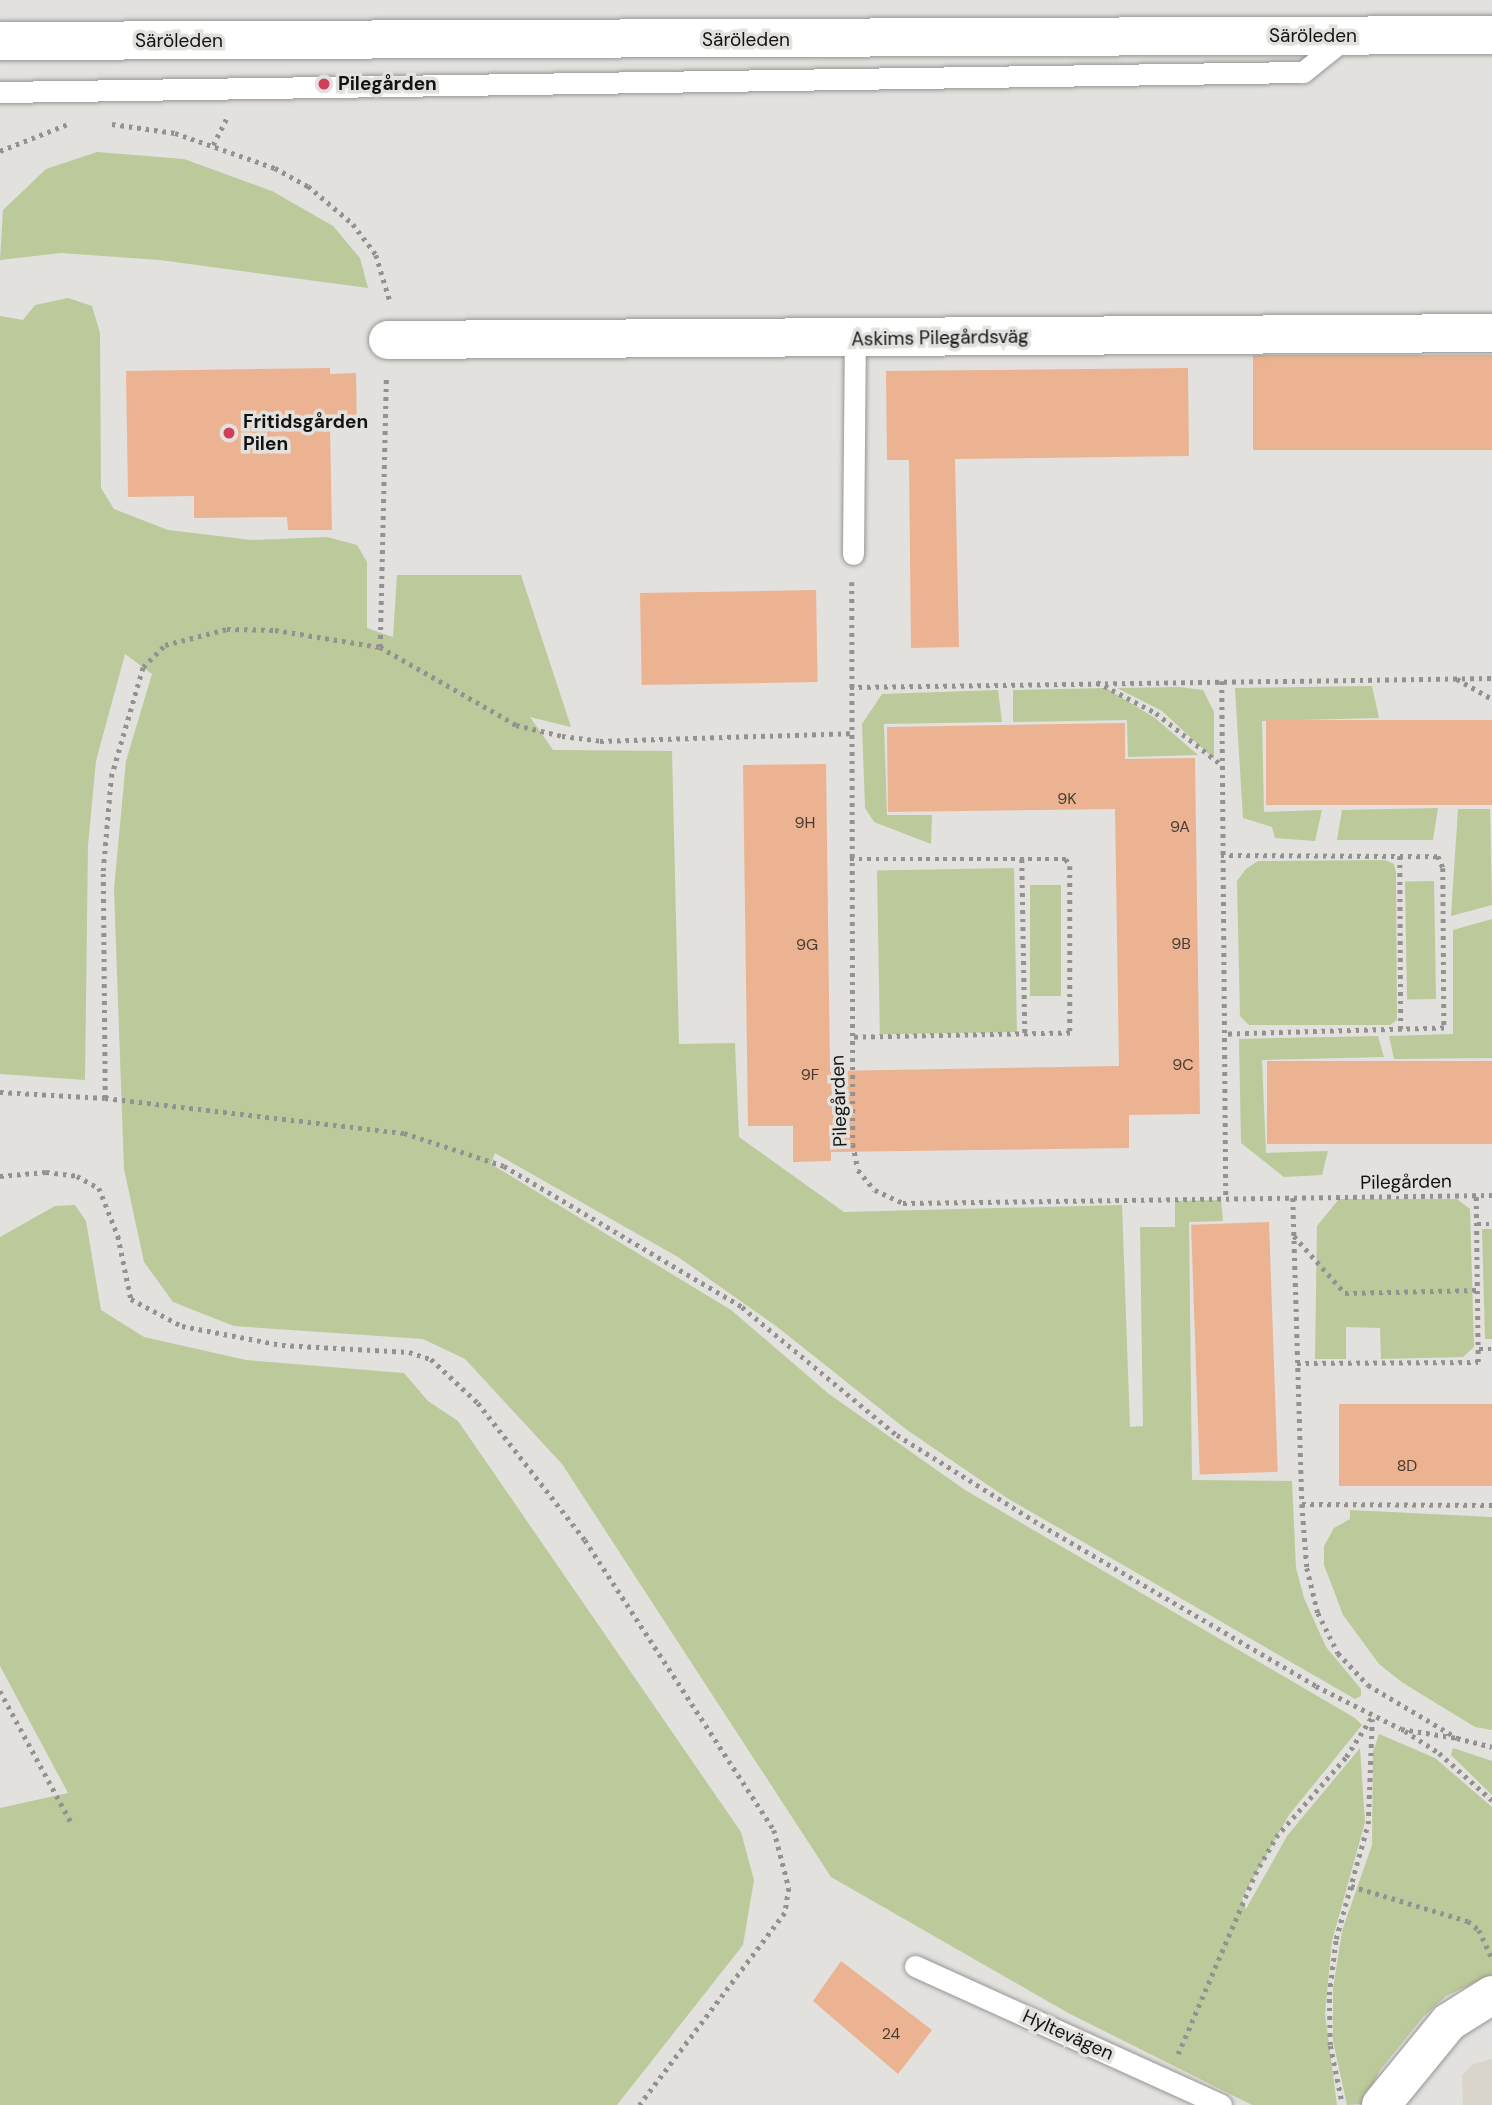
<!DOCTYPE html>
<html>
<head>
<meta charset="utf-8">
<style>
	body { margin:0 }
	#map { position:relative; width:1492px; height:2105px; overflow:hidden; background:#e2e1de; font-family:"DM Sans",sans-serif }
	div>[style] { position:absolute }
	.built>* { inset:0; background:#d9d5cb }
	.green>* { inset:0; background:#bcc99a; transform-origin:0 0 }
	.building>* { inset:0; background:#ebb391; transform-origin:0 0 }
	.path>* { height:4.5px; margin-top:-2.25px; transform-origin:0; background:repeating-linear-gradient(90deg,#939290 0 3.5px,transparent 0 8.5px) }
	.roads { filter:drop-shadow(0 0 2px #979694) drop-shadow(0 0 2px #979694) }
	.lane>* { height:21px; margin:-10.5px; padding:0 10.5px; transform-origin:10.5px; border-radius:10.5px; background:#fff }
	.street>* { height:38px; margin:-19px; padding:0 19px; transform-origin:19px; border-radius:19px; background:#fff }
	.primary>* { height:38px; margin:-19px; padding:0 19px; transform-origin:19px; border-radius:19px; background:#fff }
	.dots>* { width:19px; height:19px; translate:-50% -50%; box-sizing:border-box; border:4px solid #e2e1de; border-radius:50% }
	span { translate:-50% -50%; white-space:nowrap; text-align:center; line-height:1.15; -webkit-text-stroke:7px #e2e1de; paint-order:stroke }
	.number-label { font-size:16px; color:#493b32 }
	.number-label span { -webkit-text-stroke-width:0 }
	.street-label { font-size:19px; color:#131312 }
	.poi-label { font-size:19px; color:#131312; font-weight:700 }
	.left { translate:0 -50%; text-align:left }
</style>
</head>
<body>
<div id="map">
	<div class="built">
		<i style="clip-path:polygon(1492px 2059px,1492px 2105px,1463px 2105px,1462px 2075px,1473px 2064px)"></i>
	</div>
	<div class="green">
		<i style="clip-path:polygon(97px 152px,184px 159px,272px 191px,333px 226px,360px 258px,368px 288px,160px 260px,61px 253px,0 260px,3px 210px,46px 169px)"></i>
		<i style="clip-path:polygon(68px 298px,92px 306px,100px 333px,101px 488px,114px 509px,168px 530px,252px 540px,327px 537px,357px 545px,367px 562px,367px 628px,393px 637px,397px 575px,521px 575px,571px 727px,530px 717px,553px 750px,672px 751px,679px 1044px,735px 1043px,739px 1137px,844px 1212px,1122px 1205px,1130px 1427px,1143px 1426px,1140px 1227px,1175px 1227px,1175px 1201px,1221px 1200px,1223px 1221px,1189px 1222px,1192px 1480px,1292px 1481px,1296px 1568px,1304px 1598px,1326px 1647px,1361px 1689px,1361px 1696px,1355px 1699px,1007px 1498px,907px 1430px,776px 1326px,678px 1257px,495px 1153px,491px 1164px,731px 1310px,829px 1394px,965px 1490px,1355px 1718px,1362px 1725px,1289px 1815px,1242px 1898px,1246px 1909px,1287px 1836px,1360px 1748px,1365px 1822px,1332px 1941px,1325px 2014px,1337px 2105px,1252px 2105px,1070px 2014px,831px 1877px,562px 1464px,465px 1359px,423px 1339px,234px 1326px,173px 1302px,144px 1262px,124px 1169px,114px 889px,126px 761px,152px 674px,125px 654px,96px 761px,88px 845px,85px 1080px,0 1074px,0 316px,23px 320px,35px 305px)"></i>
		<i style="clip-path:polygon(1372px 686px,1379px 718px,1262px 721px,1264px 812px,1322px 810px,1315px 841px,1275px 838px,1272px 827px,1243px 818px,1235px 688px)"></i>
		<i style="clip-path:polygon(1179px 687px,1203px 690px,1214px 712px,1214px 759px,1162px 711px,1117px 688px)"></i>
		<i style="clip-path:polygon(1106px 688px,1155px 718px,1198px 755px,1128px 757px,1127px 720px,1013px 722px,1013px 690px)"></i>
		<i style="clip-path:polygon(998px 690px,1002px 722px,884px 724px,887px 815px,932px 815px,931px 844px,874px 822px,865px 808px,862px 724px,882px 694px)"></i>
		<i style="clip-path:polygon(1438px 808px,1433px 840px,1337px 840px,1342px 810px)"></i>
		<i style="clip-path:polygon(1458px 809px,1490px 809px,1492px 905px,1451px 916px)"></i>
		<i style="clip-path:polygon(1385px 860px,1394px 864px,1396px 873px,1397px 1020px,1390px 1025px,1249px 1025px,1240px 1016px,1237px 881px,1246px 869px,1258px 861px)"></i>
		<i style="left:1014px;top:868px;width:164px;height:137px;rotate:89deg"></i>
		<i style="left:1434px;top:881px;width:118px;height:29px;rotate:89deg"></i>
		<i style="left:1061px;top:885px;width:111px;height:31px;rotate:90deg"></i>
		<i style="clip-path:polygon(1492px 919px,1492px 1058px,1394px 1059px,1389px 1036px,1453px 1034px,1453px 930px)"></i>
		<i style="clip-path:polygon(1378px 1036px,1384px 1057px,1262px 1060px,1266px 1153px,1328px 1151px,1322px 1175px,1284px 1177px,1241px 1143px,1239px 1039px)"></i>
		<i style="clip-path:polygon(1339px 1199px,1457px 1199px,1470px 1209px,1474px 1347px,1463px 1357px,1381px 1359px,1380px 1328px,1346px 1327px,1346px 1359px,1315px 1359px,1317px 1226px)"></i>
		<i style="clip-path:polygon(75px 1205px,86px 1221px,101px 1310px,144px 1337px,246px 1360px,404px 1373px,428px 1401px,458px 1421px,741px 1832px,754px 1880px,743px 1945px,617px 2105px,0 2105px,0 1808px,68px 1793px,0 1666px,0 1237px,55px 1206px)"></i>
		<i style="clip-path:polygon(1482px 1229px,1492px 1229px,1492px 1339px,1485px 1339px)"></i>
		<i style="clip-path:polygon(1350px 1510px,1492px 1517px,1492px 1730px,1475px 1727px,1403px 1683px,1379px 1664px,1343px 1615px,1324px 1565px,1324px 1546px,1334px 1528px,1350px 1519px)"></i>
		<i style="clip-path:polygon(1379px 1734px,1435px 1758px,1492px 1807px,1492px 1975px,1446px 1996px,1423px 2017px,1380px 2070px,1363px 2104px,1347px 2105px,1333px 2041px,1333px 1989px,1342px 1931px,1372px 1845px,1373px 1752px)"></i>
		<i style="clip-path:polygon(1453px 1748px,1492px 1761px,1492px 1795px,1451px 1755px)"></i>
	</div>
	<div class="building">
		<i style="left:1492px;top:355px;width:95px;height:239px;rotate:90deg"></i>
		<i style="clip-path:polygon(330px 368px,330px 374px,356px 373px,357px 429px,330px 429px,332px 530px,288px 530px,287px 517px,194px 518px,194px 496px,128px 497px,126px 371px)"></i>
		<i style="clip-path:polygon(1188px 368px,1189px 456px,955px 459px,959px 647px,911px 648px,909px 460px,887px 460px,886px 371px)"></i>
		<i style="left:816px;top:590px;width:92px;height:176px;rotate:89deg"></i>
		<i style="left:1492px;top:720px;width:85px;height:226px;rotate:90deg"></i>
		<i style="clip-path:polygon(1125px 723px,1125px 759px,1195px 758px,1200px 1114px,1129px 1115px,1129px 1148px,831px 1152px,831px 1161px,793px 1162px,793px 1126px,748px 1126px,743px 765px,826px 764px,830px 1071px,1119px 1066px,1115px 809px,888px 812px,887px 727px)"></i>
		<i style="left:1492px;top:1061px;width:83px;height:225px;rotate:90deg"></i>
		<i style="left:1269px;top:1222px;width:250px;height:78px;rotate:88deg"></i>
		<i style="left:1492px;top:1404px;width:82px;height:153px;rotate:90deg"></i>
		<i style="clip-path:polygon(841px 1961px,932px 2030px,898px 2074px,813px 2001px)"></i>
	</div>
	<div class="path">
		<i style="left:112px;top:124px;width:64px;rotate:8.1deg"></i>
		<i style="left:175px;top:133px;width:106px;rotate:19.3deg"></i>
		<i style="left:275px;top:168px;width:38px;rotate:29deg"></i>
		<i style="left:308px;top:186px;width:59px;rotate:40.2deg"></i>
		<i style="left:353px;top:224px;width:39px;rotate:53deg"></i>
		<i style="left:376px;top:255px;width:48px;rotate:73.1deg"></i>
		<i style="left:213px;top:145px;width:30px;rotate:-63deg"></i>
		<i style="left:0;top:151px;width:73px;rotate:-21.7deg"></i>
		<i style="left:852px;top:582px;width:562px;rotate:89.9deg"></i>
		<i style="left:853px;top:1144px;width:26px;rotate:79deg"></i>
		<i style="left:858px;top:1170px;width:26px;rotate:50deg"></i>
		<i style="left:875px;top:1190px;width:31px;rotate:25deg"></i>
		<i style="left:903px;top:1203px;width:589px;rotate:-0.78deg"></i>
		<i style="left:380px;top:647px;width:157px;rotate:29.8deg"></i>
		<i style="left:516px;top:725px;width:47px;rotate:13.4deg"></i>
		<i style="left:562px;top:736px;width:38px;rotate:7deg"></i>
		<i style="left:600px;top:741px;width:250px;rotate:-1.8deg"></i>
		<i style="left:1457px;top:679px;width:40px;rotate:29.7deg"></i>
		<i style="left:1222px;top:681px;width:518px;rotate:89.56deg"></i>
		<i style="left:1097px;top:682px;width:67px;rotate:27.7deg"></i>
		<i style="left:1156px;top:713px;width:85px;rotate:38.3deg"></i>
		<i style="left:850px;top:687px;width:642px;rotate:-0.8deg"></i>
		<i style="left:1221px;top:855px;width:217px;rotate:0.3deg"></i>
		<i style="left:1438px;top:856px;width:13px;rotate:67deg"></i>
		<i style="left:1443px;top:868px;width:160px;rotate:89.6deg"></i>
		<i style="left:1444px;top:1028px;width:221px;rotate:178.4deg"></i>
		<i style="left:1400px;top:856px;width:173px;rotate:89.7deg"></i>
		<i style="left:850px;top:859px;width:216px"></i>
		<i style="left:1066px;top:859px;width:8px;rotate:60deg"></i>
		<i style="left:1070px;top:866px;width:167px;rotate:90deg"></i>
		<i style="left:1070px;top:1033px;width:218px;rotate:178.9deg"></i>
		<i style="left:1022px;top:859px;width:174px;rotate:89deg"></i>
		<i style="left:0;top:1092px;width:105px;rotate:3.3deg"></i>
		<i style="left:105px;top:1098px;width:301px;rotate:6.7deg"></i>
		<i style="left:404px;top:1133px;width:105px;rotate:18.3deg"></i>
		<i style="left:504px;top:1166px;width:277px;rotate:30.6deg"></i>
		<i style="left:742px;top:1307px;width:201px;rotate:39.6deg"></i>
		<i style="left:897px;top:1435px;width:170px;rotate:32deg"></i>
		<i style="left:1041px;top:1525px;width:319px;rotate:30.3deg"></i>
		<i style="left:1316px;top:1686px;width:95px;rotate:26.8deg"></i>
		<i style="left:1401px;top:1729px;width:57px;rotate:9.1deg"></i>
		<i style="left:105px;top:1098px;width:227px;rotate:-90.5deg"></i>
		<i style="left:103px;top:871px;width:94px;rotate:-85.1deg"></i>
		<i style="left:111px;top:777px;width:115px;rotate:-73.8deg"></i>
		<i style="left:143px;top:667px;width:31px;rotate:-45deg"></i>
		<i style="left:165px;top:645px;width:64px;rotate:-14.5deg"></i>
		<i style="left:227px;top:629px;width:48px;rotate:1.2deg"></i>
		<i style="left:275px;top:630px;width:106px;rotate:9.2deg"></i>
		<i style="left:380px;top:647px;width:268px;rotate:-88.7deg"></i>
		<i style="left:0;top:1176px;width:46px;rotate:-5deg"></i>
		<i style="left:46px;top:1172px;width:31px;rotate:7deg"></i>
		<i style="left:77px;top:1176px;width:25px;rotate:29deg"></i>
		<i style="left:99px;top:1188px;width:52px;rotate:68.4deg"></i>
		<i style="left:118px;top:1236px;width:64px;rotate:78.3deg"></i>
		<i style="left:131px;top:1299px;width:58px;rotate:27.9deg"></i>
		<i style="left:182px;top:1326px;width:102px;rotate:10.8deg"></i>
		<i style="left:282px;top:1345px;width:127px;rotate:3.2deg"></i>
		<i style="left:409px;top:1352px;width:23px;rotate:18deg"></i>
		<i style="left:431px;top:1359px;width:64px;rotate:43.1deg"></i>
		<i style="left:478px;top:1403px;width:174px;rotate:52deg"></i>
		<i style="left:585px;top:1540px;width:346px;rotate:56.9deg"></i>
		<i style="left:774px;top:1830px;width:60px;rotate:75.5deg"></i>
		<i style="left:789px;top:1888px;width:25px;rotate:99deg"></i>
		<i style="left:785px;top:1913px;width:241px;rotate:127.1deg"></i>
		<i style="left:1293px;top:1198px;width:306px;rotate:88.3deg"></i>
		<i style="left:1302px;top:1504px;width:64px;rotate:85.5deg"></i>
		<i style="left:1307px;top:1568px;width:46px;rotate:76.3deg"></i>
		<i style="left:1318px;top:1613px;width:45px;rotate:63.4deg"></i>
		<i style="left:1338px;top:1653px;width:44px;rotate:46.8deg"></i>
		<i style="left:1368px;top:1685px;width:104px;rotate:30.8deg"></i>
		<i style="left:1457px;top:1738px;width:36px;rotate:14deg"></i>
		<i style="left:1477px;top:1224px;width:15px"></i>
		<i style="left:1294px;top:1236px;width:76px;rotate:48.2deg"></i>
		<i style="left:1345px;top:1293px;width:133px;rotate:-1.3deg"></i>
		<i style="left:1479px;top:1349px;width:13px"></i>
		<i style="left:1297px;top:1363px;width:181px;rotate:-0.3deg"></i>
		<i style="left:1478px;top:1362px;width:167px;rotate:-90.7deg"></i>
		<i style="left:1302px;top:1504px;width:190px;rotate:0.3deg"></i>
		<i style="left:0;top:1691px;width:151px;rotate:61.6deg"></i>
		<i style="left:1405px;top:1731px;width:40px;rotate:32.9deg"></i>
		<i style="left:1439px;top:1753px;width:71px;rotate:41.6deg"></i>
		<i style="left:1351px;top:1886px;width:122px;rotate:16.7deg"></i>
		<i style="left:1468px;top:1921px;width:14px;rotate:39deg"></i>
		<i style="left:1479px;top:1930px;width:29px;rotate:65deg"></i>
		<i style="left:1178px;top:2054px;width:196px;rotate:-66.8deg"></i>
		<i style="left:1255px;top:1874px;width:43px;rotate:-60.4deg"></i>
		<i style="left:1276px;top:1837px;width:106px;rotate:-48.8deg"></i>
		<i style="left:1346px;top:1757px;width:50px;rotate:-57.3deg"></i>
		<i style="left:1341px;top:2099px;width:55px;rotate:-101.5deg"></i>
		<i style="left:1330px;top:2045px;width:50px;rotate:-91.1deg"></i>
		<i style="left:1329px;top:1995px;width:56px;rotate:-82.9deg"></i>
		<i style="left:1336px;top:1939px;width:119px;rotate:-74.5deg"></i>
		<i style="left:1368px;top:1824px;width:105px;rotate:-87.8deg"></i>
	</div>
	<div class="roads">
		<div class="lane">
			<i style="left:0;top:92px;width:1303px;rotate:-0.88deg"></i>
			<i style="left:1303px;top:72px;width:53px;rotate:-38.8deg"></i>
			<i style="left:853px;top:554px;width:215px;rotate:-89.5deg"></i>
			<i style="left:915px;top:1966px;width:336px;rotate:24.4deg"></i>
		</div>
		<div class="street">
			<i style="left:388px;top:340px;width:1104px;rotate:-0.36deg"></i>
			<i style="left:1381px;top:2105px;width:107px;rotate:-50.7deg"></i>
			<i style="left:1449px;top:2022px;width:51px;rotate:-32.1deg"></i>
		</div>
		<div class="primary">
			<i style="left:0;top:41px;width:1492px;rotate:-0.23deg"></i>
		</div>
	</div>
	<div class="dots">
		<i style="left:324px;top:84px;background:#cf3f5a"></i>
		<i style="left:229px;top:433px;background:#cf3f5a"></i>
	</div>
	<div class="number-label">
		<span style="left:1067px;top:799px">9K</span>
		<span style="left:805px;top:823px">9H</span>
		<span style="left:1180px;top:827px">9A</span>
		<span style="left:1181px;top:944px">9B</span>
		<span style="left:807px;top:945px">9G</span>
		<span style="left:1183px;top:1065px">9C</span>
		<span style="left:810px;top:1075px">9F</span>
		<span style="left:1407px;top:1466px">8D</span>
		<span style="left:891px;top:2034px">24</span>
	</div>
	<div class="street-label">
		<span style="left:1313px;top:36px">Säröleden</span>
		<span style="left:746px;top:40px">Säröleden</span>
		<span style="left:179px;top:41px">Säröleden</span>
		<span style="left:940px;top:338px;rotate:-1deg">Askims Pilegårdsväg</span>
		<span style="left:839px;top:1101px;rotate:-92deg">Pilegården</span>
		<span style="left:1406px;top:1182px;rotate:-1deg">Pilegården</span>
		<span style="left:1068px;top:2035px;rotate:24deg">Hyltevägen</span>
	</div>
	<div class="poi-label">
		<span class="left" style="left:338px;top:84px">Pilegården</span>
		<span class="left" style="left:243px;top:433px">Fritidsgården<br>Pilen</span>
	</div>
</div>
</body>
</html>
